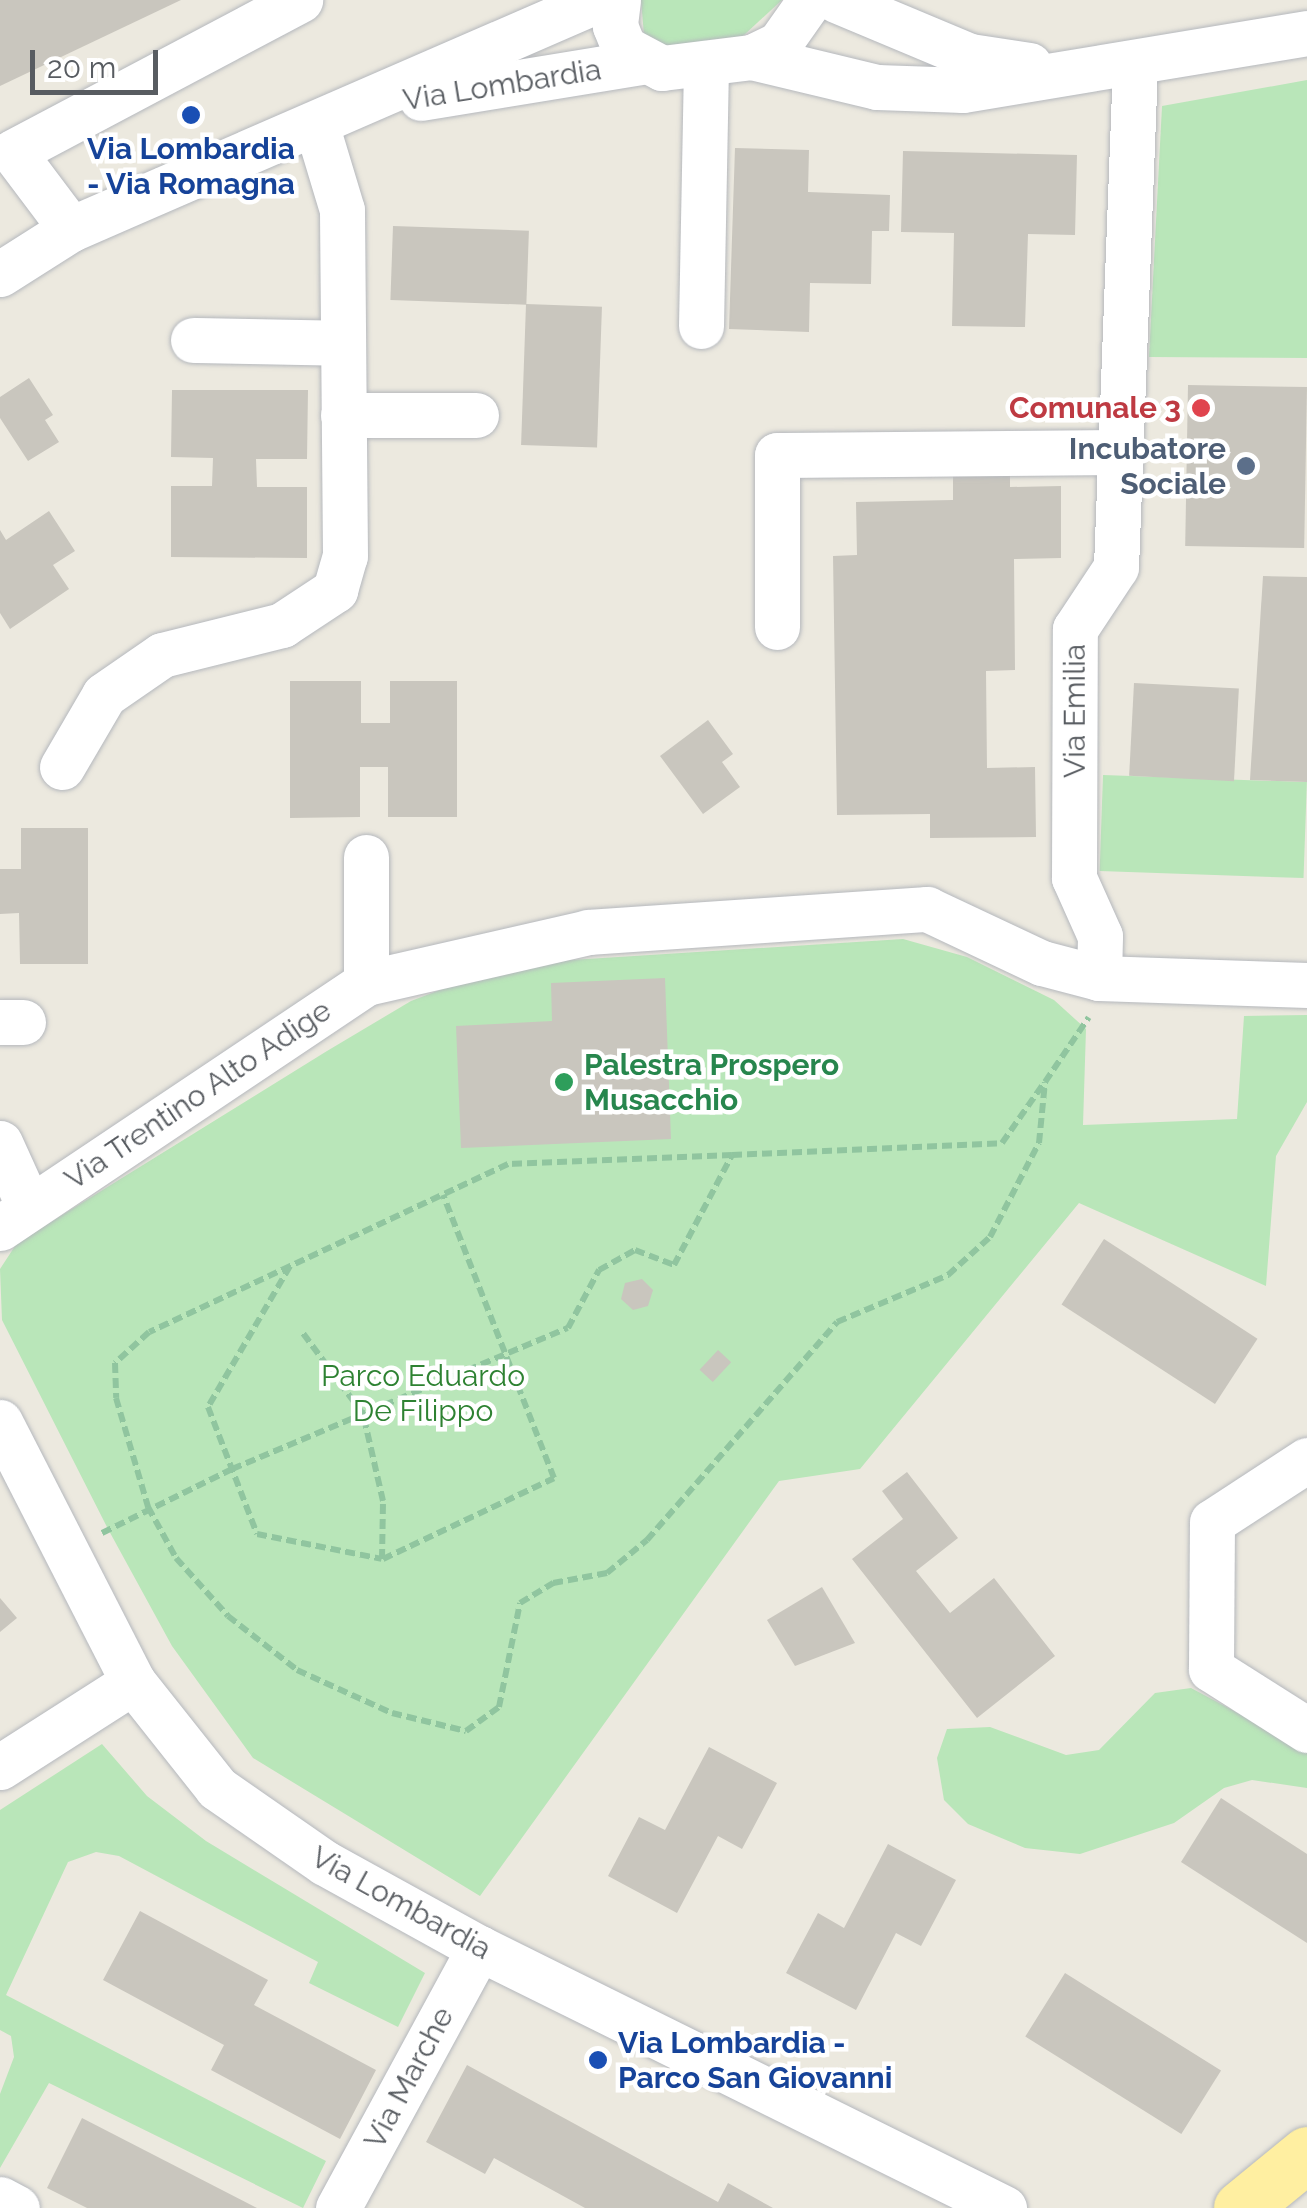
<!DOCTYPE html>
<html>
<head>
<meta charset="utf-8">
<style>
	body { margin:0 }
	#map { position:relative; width:1307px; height:2208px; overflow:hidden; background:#ece9df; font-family:Raleway,sans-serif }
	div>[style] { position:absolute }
	.green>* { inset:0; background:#b9e6b9; transform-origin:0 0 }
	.building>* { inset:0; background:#c9c6be; transform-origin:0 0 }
	.path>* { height:6px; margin-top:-3px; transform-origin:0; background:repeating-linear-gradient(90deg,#90c59f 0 10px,transparent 0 15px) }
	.roads { filter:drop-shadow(0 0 2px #b5b8bd) drop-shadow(0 0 2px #b5b8bd) }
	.minor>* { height:45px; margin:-22.5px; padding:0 22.5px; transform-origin:22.5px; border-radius:22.5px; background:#fff }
	.major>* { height:55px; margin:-27.5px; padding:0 27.5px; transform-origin:27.5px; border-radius:27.5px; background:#ffefa1 }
	.dots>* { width:28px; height:28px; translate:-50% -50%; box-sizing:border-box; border:5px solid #fff; border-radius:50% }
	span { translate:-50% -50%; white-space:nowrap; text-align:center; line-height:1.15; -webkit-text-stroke:9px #fff; paint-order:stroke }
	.street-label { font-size:30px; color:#585c61 }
	.transit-label { font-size:30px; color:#164399; font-weight:700 }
	.left { translate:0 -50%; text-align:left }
	.health-label { font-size:30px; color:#be3a42; font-weight:700 }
	.right { translate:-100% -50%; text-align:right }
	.service-label { font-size:30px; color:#4e5e75; font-weight:700 }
	.leisure-label { font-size:30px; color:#27864d; font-weight:700 }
	.park-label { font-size:30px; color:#2e8232 }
	.scale { position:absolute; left:30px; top:50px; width:128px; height:45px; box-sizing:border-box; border:5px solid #585c61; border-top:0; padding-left:12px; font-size:30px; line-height:35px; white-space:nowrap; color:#585c61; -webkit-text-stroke:8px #fff; paint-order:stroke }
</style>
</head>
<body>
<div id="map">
	<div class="green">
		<i style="clip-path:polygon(641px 0,782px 0,743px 36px,670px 50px,644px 35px)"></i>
		<i style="clip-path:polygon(1307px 80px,1307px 358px,1149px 357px,1162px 106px)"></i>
		<i style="left:1103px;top:775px;width:204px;height:96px;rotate:2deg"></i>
		<i style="clip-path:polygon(903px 939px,967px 957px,1054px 1000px,1086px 1029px,1083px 1125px,1237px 1119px,1244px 1016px,1307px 1015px,1307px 1102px,1276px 1156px,1266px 1286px,1079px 1203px,860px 1469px,779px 1481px,480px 1896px,253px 1758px,172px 1646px,108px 1529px,2px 1320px,0 1269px,17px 1243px,327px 1051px,411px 1001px,508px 964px)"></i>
		<i style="clip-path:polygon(1191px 1688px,1307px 1750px,1307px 1788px,1252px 1780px,1224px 1788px,1174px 1823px,1080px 1854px,1025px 1848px,968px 1824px,944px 1800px,937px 1758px,947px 1729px,990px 1727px,1066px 1755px,1099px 1750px,1155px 1693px)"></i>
		<i style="clip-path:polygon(102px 1744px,147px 1796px,206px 1841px,425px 1973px,398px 2027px,309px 1983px,318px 1962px,119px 1856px,96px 1852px,68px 1862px,6px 1995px,326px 2161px,303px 2208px,49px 2083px,0 2168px,0 2094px,14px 2057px,11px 2036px,0 2030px,0 1810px)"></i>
	</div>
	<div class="building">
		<i style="clip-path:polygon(0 0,181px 0,0 86px)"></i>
		<i style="clip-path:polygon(735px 148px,809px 150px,808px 192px,890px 195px,889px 231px,872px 231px,871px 284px,810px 283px,809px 332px,729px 329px)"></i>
		<i style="clip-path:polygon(903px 151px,1077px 155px,1075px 235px,1028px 234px,1025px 327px,952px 326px,954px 233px,901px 232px)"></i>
		<i style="left:393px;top:226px;width:136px;height:74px;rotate:2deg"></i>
		<i style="left:526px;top:304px;width:76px;height:141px;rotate:2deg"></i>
		<i style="clip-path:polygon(29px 378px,53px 415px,45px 420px,59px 442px,28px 461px,0 418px,0 397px)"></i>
		<i style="left:1188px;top:385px;width:119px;height:161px;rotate:1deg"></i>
		<i style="clip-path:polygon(172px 390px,308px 390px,307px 459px,256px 459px,257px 487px,307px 487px,307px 558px,171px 557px,171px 486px,212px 486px,213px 458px,171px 457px)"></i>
		<i style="clip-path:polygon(1010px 470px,1010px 487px,1061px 486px,1061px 558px,1014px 559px,1015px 670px,986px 671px,987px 768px,1035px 767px,1036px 837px,930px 838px,930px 814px,837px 815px,833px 556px,857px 555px,856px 502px,953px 500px,953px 471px)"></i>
		<i style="clip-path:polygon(49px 511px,75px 551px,53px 565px,69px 589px,10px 629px,0 613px,0 530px,6px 540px)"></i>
		<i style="clip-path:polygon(1263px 576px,1307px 577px,1307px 782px,1250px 780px)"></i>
		<i style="clip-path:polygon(290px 681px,361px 681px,361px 723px,390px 723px,390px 681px,457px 681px,457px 817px,388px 817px,388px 767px,360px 767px,360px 817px,290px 818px)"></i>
		<i style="left:1134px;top:683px;width:105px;height:93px;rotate:3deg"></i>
		<i style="clip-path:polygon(708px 720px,733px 754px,722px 762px,740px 787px,703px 814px,660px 756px)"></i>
		<i style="clip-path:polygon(21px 828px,88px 828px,88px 964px,20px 964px,19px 913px,0 914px,0 869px,21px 869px)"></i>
		<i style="clip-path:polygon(665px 978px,671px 1139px,461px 1148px,456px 1026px,552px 1021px,551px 983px)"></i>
		<i style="left:1104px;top:1239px;width:183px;height:78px;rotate:33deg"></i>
		<i style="clip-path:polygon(642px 1279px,653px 1290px,648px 1306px,633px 1310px,621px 1299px,625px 1283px)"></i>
		<i style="left:718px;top:1350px;width:18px;height:27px;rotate:43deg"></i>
		<i style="clip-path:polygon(907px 1472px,958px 1538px,916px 1571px,950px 1613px,994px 1578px,1055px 1656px,977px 1718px,852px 1559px,903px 1519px,882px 1491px)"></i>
		<i style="clip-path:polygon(822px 1587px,855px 1643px,795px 1666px,767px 1620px)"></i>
		<i style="clip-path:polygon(0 1598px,17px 1618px,0 1632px)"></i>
		<i style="clip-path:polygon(709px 1747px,777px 1783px,742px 1849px,718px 1836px,677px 1913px,608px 1876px,639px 1817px,665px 1830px)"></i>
		<i style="clip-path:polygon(1221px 1798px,1307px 1854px,1307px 1943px,1181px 1862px)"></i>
		<i style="clip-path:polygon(888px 1844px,956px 1880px,921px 1946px,896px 1933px,856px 2010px,786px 1973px,818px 1913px,844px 1928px)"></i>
		<i style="clip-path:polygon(140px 1911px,268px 1980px,254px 2005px,376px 2070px,340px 2139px,211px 2070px,224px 2045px,103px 1980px)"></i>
		<i style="left:1065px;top:1973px;width:184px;height:75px;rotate:32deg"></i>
		<i style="clip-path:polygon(467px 2065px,718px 2202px,728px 2183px,773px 2208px,585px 2208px,494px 2158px,485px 2174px,426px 2142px)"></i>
		<i style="clip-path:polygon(82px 2118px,257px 2208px,87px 2208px,47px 2188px)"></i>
	</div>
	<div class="path">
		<i style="left:732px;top:1155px;width:224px;rotate:177.7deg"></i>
		<i style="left:508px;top:1164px;width:396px;rotate:154.9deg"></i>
		<i style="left:149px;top:1332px;width:46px;rotate:137.6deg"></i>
		<i style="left:115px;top:1363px;width:35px;rotate:88deg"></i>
		<i style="left:116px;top:1398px;width:114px;rotate:73.6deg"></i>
		<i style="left:148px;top:1507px;width:58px;rotate:61.2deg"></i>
		<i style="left:176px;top:1558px;width:78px;rotate:48.1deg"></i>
		<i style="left:228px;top:1616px;width:88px;rotate:38deg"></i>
		<i style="left:297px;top:1670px;width:104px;rotate:24.4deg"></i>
		<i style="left:392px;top:1713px;width:76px;rotate:13.7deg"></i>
		<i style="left:466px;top:1731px;width:41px;rotate:-36deg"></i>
		<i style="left:499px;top:1707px;width:106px;rotate:-78.6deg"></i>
		<i style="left:520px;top:1603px;width:39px;rotate:-31deg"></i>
		<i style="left:553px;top:1583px;width:55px;rotate:-10.5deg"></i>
		<i style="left:607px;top:1573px;width:52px;rotate:-39.5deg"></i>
		<i style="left:647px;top:1540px;width:289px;rotate:-48.9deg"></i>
		<i style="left:837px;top:1322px;width:121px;rotate:-22.9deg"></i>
		<i style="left:948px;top:1275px;width:57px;rotate:-42.1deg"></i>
		<i style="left:990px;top:1237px;width:106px;rotate:-62.5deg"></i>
		<i style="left:1039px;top:1143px;width:61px;rotate:-84.4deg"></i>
		<i style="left:1045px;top:1082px;width:78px;rotate:-55.9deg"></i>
		<i style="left:290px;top:1266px;width:163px;rotate:120.2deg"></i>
		<i style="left:208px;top:1407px;width:136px;rotate:68.9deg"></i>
		<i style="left:257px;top:1534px;width:127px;rotate:11.3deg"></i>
		<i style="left:382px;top:1559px;width:58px;rotate:-89deg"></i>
		<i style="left:383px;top:1501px;width:89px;rotate:-102.9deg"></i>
		<i style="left:363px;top:1414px;width:102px;rotate:-126.6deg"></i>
		<i style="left:102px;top:1533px;width:145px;rotate:-26.2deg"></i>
		<i style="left:232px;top:1469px;width:364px;rotate:-22.8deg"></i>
		<i style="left:568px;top:1328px;width:66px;rotate:-61.9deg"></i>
		<i style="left:599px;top:1270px;width:41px;rotate:-29.1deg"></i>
		<i style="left:635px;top:1250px;width:42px;rotate:21deg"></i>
		<i style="left:674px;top:1265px;width:124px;rotate:-62.2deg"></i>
		<i style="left:732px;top:1155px;width:270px;rotate:-2.5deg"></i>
		<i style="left:1002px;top:1143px;width:73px;rotate:-55deg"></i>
		<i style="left:383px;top:1559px;width:189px;rotate:-25.3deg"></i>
		<i style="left:554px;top:1478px;width:304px;rotate:-111.4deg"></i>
	</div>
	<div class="roads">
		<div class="minor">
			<i style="left:618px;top:0;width:26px;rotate:97deg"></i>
			<i style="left:615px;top:26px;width:24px;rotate:68deg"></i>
			<i style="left:624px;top:48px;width:43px;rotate:27.8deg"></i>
			<i style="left:662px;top:68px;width:91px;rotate:-7deg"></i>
			<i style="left:752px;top:57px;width:30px;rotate:-26deg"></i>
			<i style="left:779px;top:44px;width:54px;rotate:-54.8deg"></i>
			<i style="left:836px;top:0;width:145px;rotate:22.7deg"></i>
			<i style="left:970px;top:56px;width:60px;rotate:8.7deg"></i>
			<i style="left:752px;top:57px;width:129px;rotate:13.5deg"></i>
			<i style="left:877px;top:87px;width:86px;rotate:2deg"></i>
			<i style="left:963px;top:90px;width:349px;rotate:-9.4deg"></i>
			<i style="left:421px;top:98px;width:222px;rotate:-9.3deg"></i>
			<i style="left:71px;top:229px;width:96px;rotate:-127deg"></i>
			<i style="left:13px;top:152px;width:325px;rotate:-27.9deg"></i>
			<i style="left:0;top:274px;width:84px;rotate:-32.4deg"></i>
			<i style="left:71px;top:229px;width:575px;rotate:-23.49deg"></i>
			<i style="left:701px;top:326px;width:263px;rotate:-88.9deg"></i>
			<i style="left:193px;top:340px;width:150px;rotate:1.1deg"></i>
			<i style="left:343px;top:415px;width:133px"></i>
			<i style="left:777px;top:627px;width:172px;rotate:-90deg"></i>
			<i style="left:777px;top:455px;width:346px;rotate:-0.5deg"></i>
			<i style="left:62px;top:767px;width:83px;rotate:-59.7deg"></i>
			<i style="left:104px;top:695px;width:70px;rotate:-34.6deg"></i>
			<i style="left:162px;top:655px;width:124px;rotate:-14deg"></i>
			<i style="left:282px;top:625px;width:64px;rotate:-33.4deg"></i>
			<i style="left:335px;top:590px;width:35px;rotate:-74deg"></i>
			<i style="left:345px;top:556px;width:346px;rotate:-90.5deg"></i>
			<i style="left:342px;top:210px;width:90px;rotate:-106.8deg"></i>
			<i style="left:366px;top:857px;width:126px;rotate:90deg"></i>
			<i style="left:1099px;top:978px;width:42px;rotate:-88.6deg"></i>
			<i style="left:1100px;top:936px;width:64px;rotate:-114.1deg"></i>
			<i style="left:1074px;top:878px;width:249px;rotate:-89.8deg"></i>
			<i style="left:1075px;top:629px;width:74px;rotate:-56.5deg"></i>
			<i style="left:1116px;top:567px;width:502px;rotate:-87.83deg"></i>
			<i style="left:0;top:1022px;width:23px"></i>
			<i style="left:0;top:1143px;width:70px;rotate:65.6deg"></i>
			<i style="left:0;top:1228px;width:440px;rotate:-33.8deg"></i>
			<i style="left:366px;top:983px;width:228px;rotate:-12.9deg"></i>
			<i style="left:588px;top:932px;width:340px;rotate:-3.9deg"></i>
			<i style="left:927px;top:909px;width:127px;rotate:25.2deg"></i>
			<i style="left:1042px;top:963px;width:59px;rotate:14.7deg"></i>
			<i style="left:1099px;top:978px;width:208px;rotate:1.9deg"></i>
			<i style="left:0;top:1422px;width:292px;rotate:62.9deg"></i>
			<i style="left:133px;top:1682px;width:135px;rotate:51.6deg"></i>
			<i style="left:217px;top:1788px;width:131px;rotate:34.8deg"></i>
			<i style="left:325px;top:1863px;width:176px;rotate:28.9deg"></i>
			<i style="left:479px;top:1948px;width:586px;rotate:26.35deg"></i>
			<i style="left:1307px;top:1460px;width:113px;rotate:146.9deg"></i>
			<i style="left:1212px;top:1522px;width:147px;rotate:90.4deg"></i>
			<i style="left:1211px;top:1669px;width:114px;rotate:32.4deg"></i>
			<i style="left:0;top:1767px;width:158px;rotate:-32.6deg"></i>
			<i style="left:0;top:2199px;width:19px;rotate:28deg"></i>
			<i style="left:338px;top:2208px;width:296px;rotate:-61.5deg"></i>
		</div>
		<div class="major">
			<i style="left:1241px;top:2208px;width:85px;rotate:-39.3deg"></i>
		</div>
	</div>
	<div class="dots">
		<i style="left:191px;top:115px;background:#1a4fb4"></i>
		<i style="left:1201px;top:408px;background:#e0444e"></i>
		<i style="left:1246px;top:466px;background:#5c6f8a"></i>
		<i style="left:564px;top:1082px;background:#2e9e5b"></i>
		<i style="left:598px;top:2060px;background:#1a4fb4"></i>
	</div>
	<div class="street-label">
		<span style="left:502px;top:85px;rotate:-9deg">Via Lombardia</span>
		<span style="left:1075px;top:711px;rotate:-90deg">Via Emilia</span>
		<span style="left:198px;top:1095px;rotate:-34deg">Via Trentino Alto Adige</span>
		<span style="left:401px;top:1903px;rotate:29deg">Via Lombardia</span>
		<span style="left:409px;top:2078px;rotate:-62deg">Via Marche</span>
	</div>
	<div class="transit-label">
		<span style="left:191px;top:166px">Via Lombardia<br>- Via Romagna</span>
		<span class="left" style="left:618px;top:2060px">Via Lombardia -<br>Parco San Giovanni</span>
	</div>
	<div class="health-label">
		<span class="right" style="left:1181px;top:408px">Comunale 3</span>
	</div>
	<div class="service-label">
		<span class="right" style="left:1226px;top:466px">Incubatore<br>Sociale</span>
	</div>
	<div class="leisure-label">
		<span class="left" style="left:584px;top:1082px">Palestra Prospero<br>Musacchio</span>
	</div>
	<div class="park-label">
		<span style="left:423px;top:1393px">Parco Eduardo<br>De Filippo</span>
	</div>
	<div class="scale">20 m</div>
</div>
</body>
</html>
